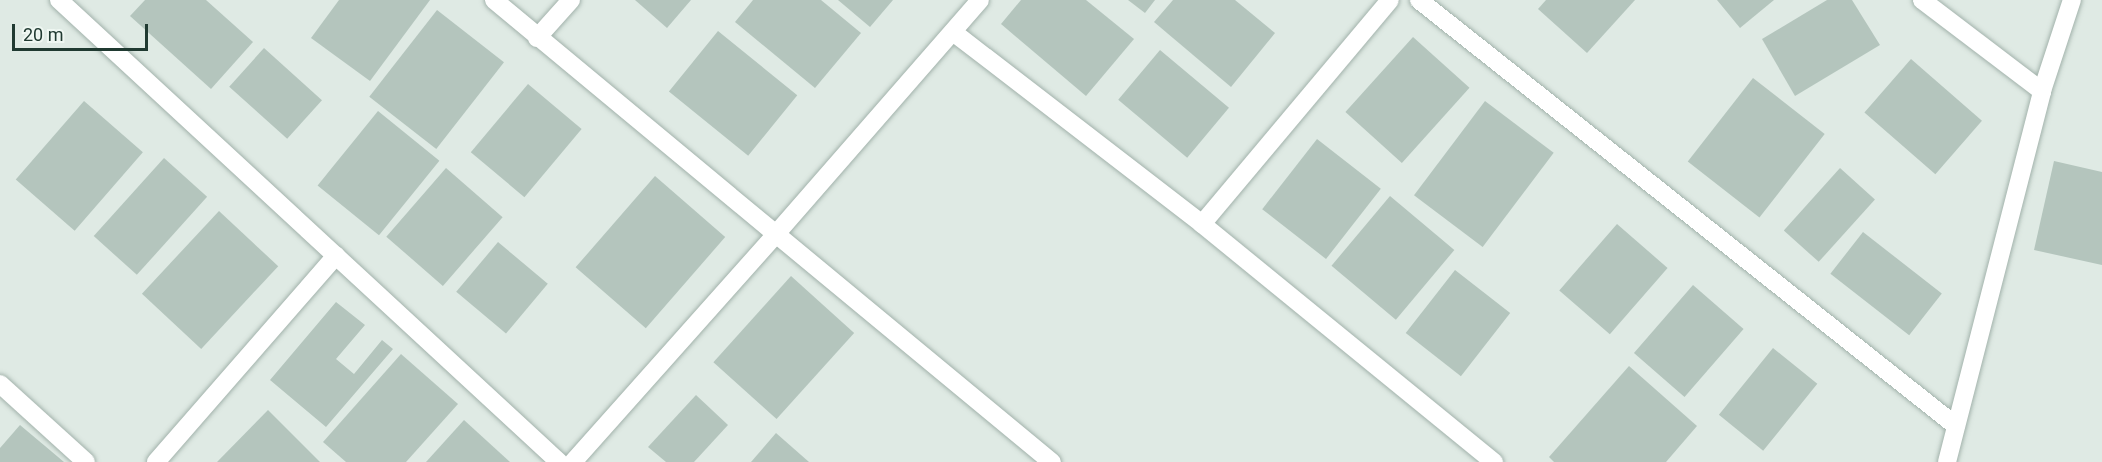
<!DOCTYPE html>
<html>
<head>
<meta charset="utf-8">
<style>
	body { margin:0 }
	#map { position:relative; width:2102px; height:462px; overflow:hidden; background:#dfeae4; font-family:Roboto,sans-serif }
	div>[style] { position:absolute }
	.building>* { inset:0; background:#b4c5bd; transform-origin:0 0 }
	.roads { filter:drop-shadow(0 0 2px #a2b2ab) drop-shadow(0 0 2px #a2b2ab) }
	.minor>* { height:18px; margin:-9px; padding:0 9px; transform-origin:9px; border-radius:9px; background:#fff }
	span { translate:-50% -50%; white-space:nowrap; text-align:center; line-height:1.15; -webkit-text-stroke:4.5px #eff7f2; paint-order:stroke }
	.scale { position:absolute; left:12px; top:24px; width:136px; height:27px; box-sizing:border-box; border:3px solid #203a31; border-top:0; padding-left:8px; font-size:18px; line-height:21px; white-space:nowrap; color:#203a31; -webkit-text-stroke:4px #eff7f2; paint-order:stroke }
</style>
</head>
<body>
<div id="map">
	<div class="building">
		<i style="clip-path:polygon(145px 0,206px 0,253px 42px,211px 89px,130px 16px)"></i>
		<i style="clip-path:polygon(339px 0,430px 0,370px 81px,311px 38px)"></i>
		<i style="clip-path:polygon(635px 0,691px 0,667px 28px)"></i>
		<i style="clip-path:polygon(753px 0,821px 0,861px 33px,815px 88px,735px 22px)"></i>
		<i style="clip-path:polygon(838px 0,893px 0,870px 27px)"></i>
		<i style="clip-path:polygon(1021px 0,1086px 0,1134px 39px,1086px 96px,1001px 24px)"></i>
		<i style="clip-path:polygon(1128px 0,1155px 0,1145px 13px)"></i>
		<i style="clip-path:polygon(1173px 0,1235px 0,1275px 33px,1231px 87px,1154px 22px)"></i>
		<i style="clip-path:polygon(1546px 0,1635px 0,1587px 53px,1538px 9px)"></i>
		<i style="clip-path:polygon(1717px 0,1774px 0,1740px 28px)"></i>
		<i style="clip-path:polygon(1827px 0,1852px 0,1880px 45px,1795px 96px,1762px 39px)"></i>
		<i style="left:437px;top:10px;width:85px;height:110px;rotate:38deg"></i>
		<i style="left:718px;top:31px;width:102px;height:78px;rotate:39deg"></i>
		<i style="left:1413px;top:37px;width:76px;height:101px;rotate:42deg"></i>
		<i style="left:264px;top:48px;width:78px;height:52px;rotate:42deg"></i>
		<i style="left:1160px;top:50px;width:90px;height:65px;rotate:40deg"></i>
		<i style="left:1911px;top:59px;width:94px;height:71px;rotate:41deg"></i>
		<i style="left:1753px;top:78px;width:91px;height:106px;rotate:38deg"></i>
		<i style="left:528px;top:84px;width:70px;height:89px;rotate:40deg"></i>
		<i style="left:84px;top:101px;width:78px;height:104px;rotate:41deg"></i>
		<i style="left:1485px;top:101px;width:86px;height:118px;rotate:37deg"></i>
		<i style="left:378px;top:111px;width:79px;height:96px;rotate:39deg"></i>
		<i style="left:1317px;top:139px;width:81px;height:89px;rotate:38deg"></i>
		<i style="left:164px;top:158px;width:58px;height:105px;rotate:42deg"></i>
		<i style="clip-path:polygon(2054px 161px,2102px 172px,2102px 265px,2034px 250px)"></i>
		<i style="left:446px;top:168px;width:75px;height:91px;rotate:41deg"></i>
		<i style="left:1840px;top:168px;width:47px;height:84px;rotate:42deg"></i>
		<i style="left:655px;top:176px;width:93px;height:121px;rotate:41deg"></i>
		<i style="left:1390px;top:196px;width:84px;height:91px;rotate:40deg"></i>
		<i style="left:219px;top:211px;width:81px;height:113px;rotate:43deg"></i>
		<i style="left:1617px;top:224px;width:67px;height:88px;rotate:41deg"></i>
		<i style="left:1863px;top:232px;width:100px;height:53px;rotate:38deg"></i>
		<i style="left:498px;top:242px;width:65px;height:65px;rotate:40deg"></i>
		<i style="left:1455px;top:270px;width:70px;height:80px;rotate:38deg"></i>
		<i style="left:791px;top:276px;width:85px;height:116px;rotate:42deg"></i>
		<i style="left:1693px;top:285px;width:67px;height:90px;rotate:41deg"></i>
		<i style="clip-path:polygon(336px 302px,365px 325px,336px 359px,354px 374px,382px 340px,393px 349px,326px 427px,270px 380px)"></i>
		<i style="left:1773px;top:348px;width:57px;height:86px;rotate:39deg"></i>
		<i style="clip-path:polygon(401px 354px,458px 404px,406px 462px,346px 462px,323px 442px)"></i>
		<i style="clip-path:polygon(1629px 366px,1697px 426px,1666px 462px,1554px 462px,1549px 457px)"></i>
		<i style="clip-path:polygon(696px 395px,728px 425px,694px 462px,666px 462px,648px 447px)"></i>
		<i style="clip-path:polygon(268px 410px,320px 462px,217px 462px)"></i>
		<i style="clip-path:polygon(464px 420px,510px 462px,426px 462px)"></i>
		<i style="clip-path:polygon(20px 425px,64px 462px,0 462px,0 448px)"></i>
		<i style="clip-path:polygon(776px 433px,809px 462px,751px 462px)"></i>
	</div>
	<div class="roads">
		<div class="minor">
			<i style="left:59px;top:0;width:681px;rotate:42.74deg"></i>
			<i style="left:494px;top:0;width:366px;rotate:39.7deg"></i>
			<i style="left:776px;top:234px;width:310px;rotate:-48.9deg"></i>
			<i style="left:1419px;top:0;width:685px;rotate:38.42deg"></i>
			<i style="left:1922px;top:0;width:151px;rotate:37.2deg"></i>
			<i style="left:953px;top:32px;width:314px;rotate:37.6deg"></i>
			<i style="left:1202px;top:224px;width:377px;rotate:39.2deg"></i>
			<i style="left:537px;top:38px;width:51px;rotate:-48.2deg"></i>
			<i style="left:1202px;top:224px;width:292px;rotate:-50deg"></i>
			<i style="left:0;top:384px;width:116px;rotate:42.2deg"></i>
			<i style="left:156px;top:462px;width:274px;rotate:-48.9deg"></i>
			<i style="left:573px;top:462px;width:305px;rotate:-48.3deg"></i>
			<i style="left:776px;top:234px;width:358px;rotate:39.6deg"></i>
			<i style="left:1947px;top:462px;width:383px;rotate:-75.6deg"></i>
			<i style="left:2042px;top:91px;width:96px;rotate:-71.8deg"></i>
		</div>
	</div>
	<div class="scale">20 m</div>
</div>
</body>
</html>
